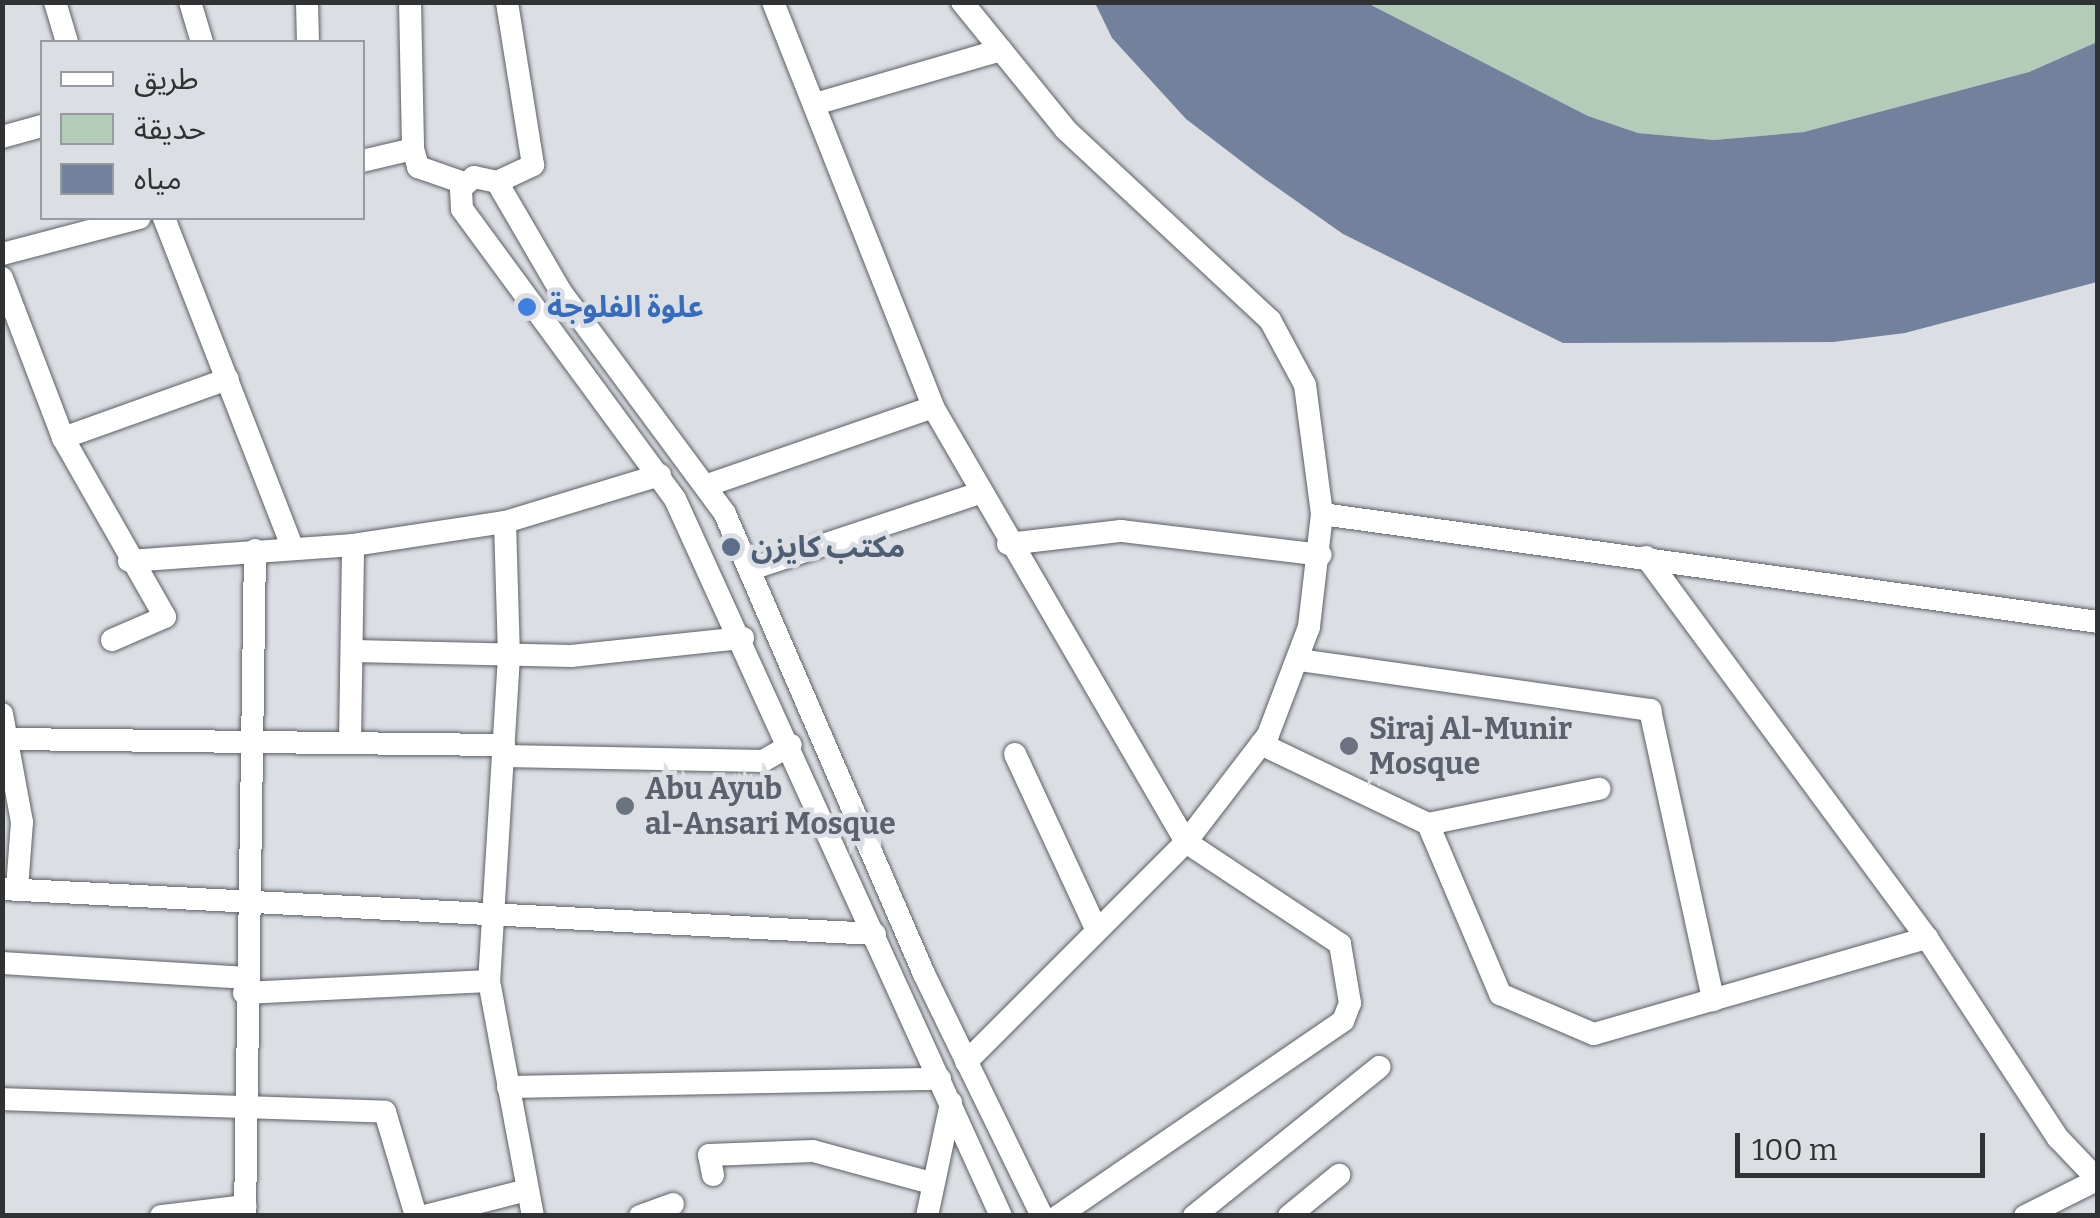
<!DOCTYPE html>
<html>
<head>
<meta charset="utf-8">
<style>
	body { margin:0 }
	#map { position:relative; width:2100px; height:1218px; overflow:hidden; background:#dbdfe4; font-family:Bitter,"Noto Sans Arabic",serif }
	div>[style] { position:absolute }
	.green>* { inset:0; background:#b3ccb9 }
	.water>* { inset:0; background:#73829c }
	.roads { filter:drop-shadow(0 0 2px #5c5f64) drop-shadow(0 0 2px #5c5f64) }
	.minor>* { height:22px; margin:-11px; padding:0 11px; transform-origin:11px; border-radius:11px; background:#fff }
	.dots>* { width:28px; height:28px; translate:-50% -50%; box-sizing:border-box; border:5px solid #dbdfe4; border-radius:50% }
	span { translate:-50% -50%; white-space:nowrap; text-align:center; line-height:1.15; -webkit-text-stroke:9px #dbdfe4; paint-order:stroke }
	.shop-label { font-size:30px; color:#366cbe; font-weight:700 }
	.left { translate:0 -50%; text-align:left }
	.service-label { font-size:30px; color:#4e5e75; font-weight:700 }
	.worship-label { font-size:30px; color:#5b616d; font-weight:700 }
	.frame { position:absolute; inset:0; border:5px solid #303234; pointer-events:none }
	.legend { position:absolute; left:40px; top:40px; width:325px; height:180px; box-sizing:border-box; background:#dbdfe4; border:2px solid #979a9e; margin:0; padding:12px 18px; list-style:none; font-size:30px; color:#303234 }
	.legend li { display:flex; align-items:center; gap:20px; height:50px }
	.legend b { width:50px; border:2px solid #979a9e }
	.scale { position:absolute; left:1735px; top:1133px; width:250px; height:45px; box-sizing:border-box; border:5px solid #303234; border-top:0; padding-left:12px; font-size:30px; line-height:35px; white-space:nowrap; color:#303234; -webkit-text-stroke:8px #dbdfe4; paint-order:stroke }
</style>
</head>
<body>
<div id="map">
	<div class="green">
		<i style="clip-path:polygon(1367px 3px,2097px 3px,2097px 42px,2029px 72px,1804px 132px,1714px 140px,1638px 133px,1588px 116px)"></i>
	</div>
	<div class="water">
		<i style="clip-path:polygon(1095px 3px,1367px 3px,1588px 116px,1638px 133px,1714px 140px,1804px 132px,2029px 72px,2097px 42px,2097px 282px,1905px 333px,1833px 342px,1563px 343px,1343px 234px,1258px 174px,1186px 119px,1112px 38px)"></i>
	</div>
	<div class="roads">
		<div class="minor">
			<i style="left:55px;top:2px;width:42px;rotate:73.3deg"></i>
			<i style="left:190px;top:2px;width:42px;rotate:73.3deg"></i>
			<i style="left:307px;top:2px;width:40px;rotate:88.6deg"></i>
			<i style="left:410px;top:2px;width:147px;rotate:88.8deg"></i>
			<i style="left:773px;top:2px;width:435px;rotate:68.4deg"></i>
			<i style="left:933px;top:407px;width:503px;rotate:59.82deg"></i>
			<i style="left:1186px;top:842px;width:185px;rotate:33.5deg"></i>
			<i style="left:1340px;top:944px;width:60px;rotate:80.4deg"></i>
			<i style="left:1350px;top:1003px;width:19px;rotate:111deg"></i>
			<i style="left:1343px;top:1021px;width:345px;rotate:145.6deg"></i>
			<i style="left:962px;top:2px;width:165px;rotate:50.9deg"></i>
			<i style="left:1066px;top:130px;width:279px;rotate:43deg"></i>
			<i style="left:1270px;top:320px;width:74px;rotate:61.7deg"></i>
			<i style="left:1305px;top:385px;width:130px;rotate:82.5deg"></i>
			<i style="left:1322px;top:514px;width:114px;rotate:96.6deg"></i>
			<i style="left:1309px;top:627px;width:116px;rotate:110.8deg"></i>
			<i style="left:1268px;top:735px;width:135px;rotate:127.5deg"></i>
			<i style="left:1186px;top:842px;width:311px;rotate:135deg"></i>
			<i style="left:815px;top:104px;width:194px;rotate:-16.2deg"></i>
			<i style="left:2px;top:137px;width:41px;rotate:-15.4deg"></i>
			<i style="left:362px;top:161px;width:52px;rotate:-13.2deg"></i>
			<i style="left:413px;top:149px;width:19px;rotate:74deg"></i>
			<i style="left:418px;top:167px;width:49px;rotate:19.2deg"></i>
			<i style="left:497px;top:182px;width:40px;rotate:-25deg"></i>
			<i style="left:533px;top:165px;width:165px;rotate:-99.1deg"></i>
			<i style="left:164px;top:218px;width:355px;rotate:68.7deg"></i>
			<i style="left:2px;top:254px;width:142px;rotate:-14.7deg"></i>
			<i style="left:2px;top:278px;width:171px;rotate:69.1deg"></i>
			<i style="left:63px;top:438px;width:206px;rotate:60.3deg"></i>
			<i style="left:165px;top:617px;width:58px;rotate:156.5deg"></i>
			<i style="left:63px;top:438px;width:175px;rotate:-19.7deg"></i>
			<i style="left:708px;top:485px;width:238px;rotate:-19.1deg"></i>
			<i style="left:1322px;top:514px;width:783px;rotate:7.92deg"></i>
			<i style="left:505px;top:522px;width:134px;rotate:88.3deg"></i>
			<i style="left:509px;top:656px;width:326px;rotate:93.5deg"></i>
			<i style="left:489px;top:981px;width:239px;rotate:79.4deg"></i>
			<i style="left:1008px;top:544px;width:114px;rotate:-6.6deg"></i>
			<i style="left:1121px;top:531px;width:201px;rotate:6.8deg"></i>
			<i style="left:1646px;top:557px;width:473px;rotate:53.6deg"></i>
			<i style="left:1927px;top:938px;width:239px;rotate:56.8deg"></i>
			<i style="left:2058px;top:1138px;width:58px;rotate:46.4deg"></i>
			<i style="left:129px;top:561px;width:225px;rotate:-4.1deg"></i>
			<i style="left:353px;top:545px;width:154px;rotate:-8.6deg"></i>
			<i style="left:505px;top:522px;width:162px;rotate:-16.9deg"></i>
			<i style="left:754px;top:568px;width:235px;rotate:-18.4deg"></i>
			<i style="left:354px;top:651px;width:217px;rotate:1.3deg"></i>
			<i style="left:571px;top:656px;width:173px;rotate:-6deg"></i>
			<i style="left:1299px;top:660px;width:355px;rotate:8.1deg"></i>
			<i style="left:1650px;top:710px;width:297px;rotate:77.7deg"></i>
			<i style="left:2px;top:714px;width:110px;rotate:79.5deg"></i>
			<i style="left:22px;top:822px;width:67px;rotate:94.3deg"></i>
			<i style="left:9px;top:739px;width:495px;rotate:0.7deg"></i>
			<i style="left:350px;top:742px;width:197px;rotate:-89.1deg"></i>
			<i style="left:1261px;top:744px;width:185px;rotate:25.6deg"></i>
			<i style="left:1428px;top:824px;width:175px;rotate:-11.6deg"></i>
			<i style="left:1015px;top:754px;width:190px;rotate:65.1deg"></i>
			<i style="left:504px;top:756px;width:259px;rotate:1.1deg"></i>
			<i style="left:763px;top:761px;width:32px;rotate:-30deg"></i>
			<i style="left:1428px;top:824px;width:185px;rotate:67deg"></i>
			<i style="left:1500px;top:994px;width:102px;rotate:23.1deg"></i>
			<i style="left:1594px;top:1034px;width:347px;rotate:-16.1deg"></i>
			<i style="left:2px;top:889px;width:874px;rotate:2.95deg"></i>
			<i style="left:2px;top:963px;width:242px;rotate:3.5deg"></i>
			<i style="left:244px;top:993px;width:245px;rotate:-2.8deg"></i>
			<i style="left:508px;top:1087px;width:432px;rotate:-1.1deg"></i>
			<i style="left:2px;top:1099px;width:383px;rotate:1.9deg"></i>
			<i style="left:385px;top:1112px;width:109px;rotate:73.4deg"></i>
			<i style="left:713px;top:1175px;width:20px;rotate:-101deg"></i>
			<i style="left:709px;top:1155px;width:104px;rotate:-2.2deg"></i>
			<i style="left:813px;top:1151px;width:123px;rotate:15.1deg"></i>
			<i style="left:161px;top:1216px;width:85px;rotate:-6.8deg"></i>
			<i style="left:245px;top:1216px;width:666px;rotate:-89.14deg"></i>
			<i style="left:425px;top:1216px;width:105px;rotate:-14.3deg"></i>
			<i style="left:640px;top:1216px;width:35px;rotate:-20deg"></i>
			<i style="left:927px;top:1216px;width:116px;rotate:-78deg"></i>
			<i style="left:1001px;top:1216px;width:788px;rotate:-114.45deg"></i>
			<i style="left:675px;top:499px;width:360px;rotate:-126.3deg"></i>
			<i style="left:462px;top:209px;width:21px;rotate:-93deg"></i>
			<i style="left:461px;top:188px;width:17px;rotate:-40deg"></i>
			<i style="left:474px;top:177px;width:24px;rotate:12deg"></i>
			<i style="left:497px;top:182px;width:127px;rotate:59.8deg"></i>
			<i style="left:561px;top:292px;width:276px;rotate:53.5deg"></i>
			<i style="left:725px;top:514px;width:499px;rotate:66.6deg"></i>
			<i style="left:923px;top:972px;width:271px;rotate:64deg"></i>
			<i style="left:1194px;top:1216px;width:238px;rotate:-38.8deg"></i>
			<i style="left:1289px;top:1216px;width:65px;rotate:-39.4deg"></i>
			<i style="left:2025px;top:1216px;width:76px;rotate:-26.6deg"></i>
		</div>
	</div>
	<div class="dots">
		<i style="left:527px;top:307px;background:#3f7fe0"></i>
		<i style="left:731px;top:547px;background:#5c6f8a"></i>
		<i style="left:1349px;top:746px;background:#6b7280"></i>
		<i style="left:625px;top:806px;background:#6b7280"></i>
	</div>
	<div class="shop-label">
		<span class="left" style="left:547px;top:307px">علوة الفلوجة</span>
	</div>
	<div class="service-label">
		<span class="left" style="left:751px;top:547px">مكتب كايزن</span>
	</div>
	<div class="worship-label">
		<span class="left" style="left:1369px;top:746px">Siraj Al-Munir<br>Mosque</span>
		<span class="left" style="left:645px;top:806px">Abu Ayub<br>al-Ansari Mosque</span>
	</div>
	<div class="frame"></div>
	<ul class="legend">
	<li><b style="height:12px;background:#fff"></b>طريق</li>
	<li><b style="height:28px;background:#b3ccb9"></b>حديقة</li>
	<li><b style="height:28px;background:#73829c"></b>مياه</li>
	</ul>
	<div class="scale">100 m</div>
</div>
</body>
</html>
